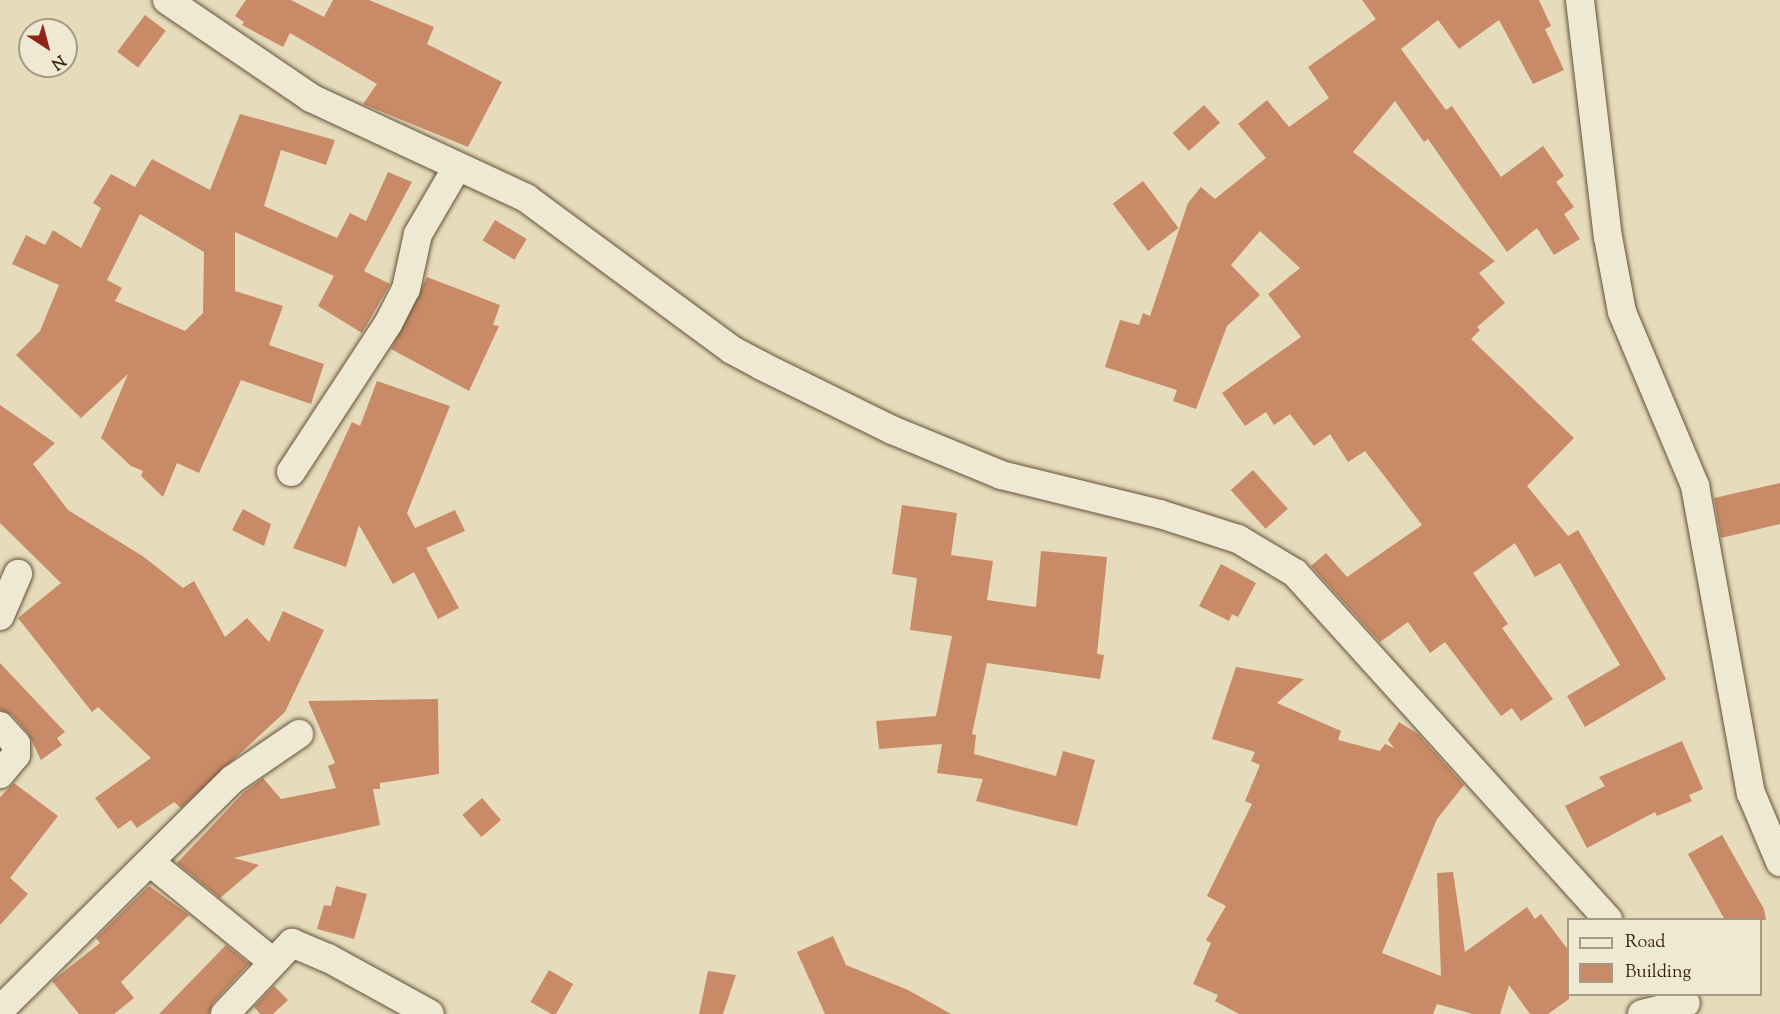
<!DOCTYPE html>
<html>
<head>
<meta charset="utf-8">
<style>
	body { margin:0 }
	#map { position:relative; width:1780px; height:1014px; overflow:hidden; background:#e6dcbb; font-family:"Sorts Mill Goudy",serif }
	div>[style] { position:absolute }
	.building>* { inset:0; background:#c98a67; transform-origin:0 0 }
	.roads { filter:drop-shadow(0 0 2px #655139) drop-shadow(0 0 2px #655139) }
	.minor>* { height:28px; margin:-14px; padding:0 14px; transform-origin:14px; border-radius:14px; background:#efe8d3 }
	span { translate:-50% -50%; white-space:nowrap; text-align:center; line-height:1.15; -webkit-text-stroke:6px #efe8d3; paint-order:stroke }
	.legend { position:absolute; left:1567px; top:918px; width:195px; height:78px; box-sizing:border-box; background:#efe8d3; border:2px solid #a79984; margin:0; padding:8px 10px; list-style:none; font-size:18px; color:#3a230e }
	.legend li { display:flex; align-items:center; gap:12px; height:30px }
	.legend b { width:30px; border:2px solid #a79984 }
	.north { position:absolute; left:18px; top:18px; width:60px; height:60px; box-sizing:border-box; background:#efe8d3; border:2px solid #a79984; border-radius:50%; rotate:144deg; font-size:16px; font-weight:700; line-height:24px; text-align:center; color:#3a230e }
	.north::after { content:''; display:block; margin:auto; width:21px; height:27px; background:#8f2418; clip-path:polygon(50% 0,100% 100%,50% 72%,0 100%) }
</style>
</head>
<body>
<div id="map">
	<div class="building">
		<i style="clip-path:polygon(246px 0,291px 0,324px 17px,333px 0,369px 0,434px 27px,427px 44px,502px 82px,468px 147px,363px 104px,377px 84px,290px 33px,283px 47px,242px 25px,244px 22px,235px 16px)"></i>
		<i style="clip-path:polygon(1362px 0,1539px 0,1551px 26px,1545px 29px,1564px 70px,1533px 84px,1499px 20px,1459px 49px,1438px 20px,1401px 49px,1446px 110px,1452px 106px,1501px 177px,1543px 146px,1564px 176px,1556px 182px,1574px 207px,1564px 214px,1580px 239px,1554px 255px,1537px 228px,1507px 252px,1428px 139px,1424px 142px,1395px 101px,1353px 152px,1495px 261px,1479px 273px,1505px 303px,1477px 327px,1480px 330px,1471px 339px,1574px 438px,1527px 486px,1568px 536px,1578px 530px,1666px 679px,1585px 727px,1567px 696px,1620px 665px,1560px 563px,1535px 577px,1515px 543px,1473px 573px,1508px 624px,1502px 628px,1553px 699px,1521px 721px,1512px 708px,1501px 716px,1445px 642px,1430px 653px,1408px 622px,1380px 642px,1311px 566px,1326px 553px,1347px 577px,1422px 525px,1365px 451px,1348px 462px,1330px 434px,1314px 446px,1290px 414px,1274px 425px,1266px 412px,1245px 426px,1222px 393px,1301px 337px,1268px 294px,1300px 268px,1260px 231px,1231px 265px,1260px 295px,1227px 326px,1196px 409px,1173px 401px,1177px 390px,1105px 367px,1120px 320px,1139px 325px,1143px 313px,1150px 316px,1188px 203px,1201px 187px,1215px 199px,1266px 158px,1238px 124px,1267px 100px,1289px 127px,1329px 98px,1308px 67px,1376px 19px)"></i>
		<i style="left:145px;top:15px;width:26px;height:46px;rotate:37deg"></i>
		<i style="left:1204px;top:105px;width:24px;height:42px;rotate:48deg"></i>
		<i style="clip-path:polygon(evenodd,240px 114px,335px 140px,326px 165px,281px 150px,264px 206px,337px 238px,350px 213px,366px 221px,388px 172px,412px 182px,364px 271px,390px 284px,362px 333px,318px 306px,334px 276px,235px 232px,235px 291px,283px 306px,269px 345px,324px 364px,311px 404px,241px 380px,199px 473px,177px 463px,163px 497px,141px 476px,143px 471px,131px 466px,101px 438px,128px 374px,81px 418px,16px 355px,40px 331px,59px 285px,12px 264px,26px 235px,45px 245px,53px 230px,81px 248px,101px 208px,93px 203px,111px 174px,135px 187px,152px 159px,210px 190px,240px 114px,140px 214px,204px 252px,203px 313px,185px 331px,115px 301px,122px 288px,107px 280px,140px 214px)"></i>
		<i style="left:1143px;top:181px;width:59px;height:38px;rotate:53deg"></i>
		<i style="left:495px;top:220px;width:37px;height:24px;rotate:31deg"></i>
		<i style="clip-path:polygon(427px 277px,500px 305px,493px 325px,499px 326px,469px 391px,391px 349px)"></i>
		<i style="clip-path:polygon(377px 381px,450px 406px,407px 513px,415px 528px,455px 510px,465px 531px,426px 548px,459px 608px,438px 619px,414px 572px,393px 584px,359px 525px,346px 567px,293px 548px,352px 422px,360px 426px)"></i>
		<i style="clip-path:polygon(0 405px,55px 443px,33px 464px,68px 510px,144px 557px,183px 588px,194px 581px,225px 637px,247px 618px,269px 642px,283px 611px,324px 630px,285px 712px,181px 808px,174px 802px,137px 828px,131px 820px,118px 829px,95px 798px,151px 758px,98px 707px,92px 712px,18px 618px,61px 583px,0 523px)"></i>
		<i style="left:1253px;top:470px;width:52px;height:30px;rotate:48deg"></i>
		<i style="clip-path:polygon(1780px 483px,1780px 524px,1721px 538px,1714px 498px)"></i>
		<i style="clip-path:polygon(902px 505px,957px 513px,951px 555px,993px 561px,987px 600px,1036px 607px,1041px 551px,1107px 557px,1097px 654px,1104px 655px,1100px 679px,987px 663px,972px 734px,976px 735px,974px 754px,1056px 776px,1063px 751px,1095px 760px,1077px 826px,976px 801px,983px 779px,937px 773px,942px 744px,879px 749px,876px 721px,936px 716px,952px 636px,910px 630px,917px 578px,892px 574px)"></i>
		<i style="clip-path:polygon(243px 509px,271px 524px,264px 546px,232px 530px)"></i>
		<i style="clip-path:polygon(1221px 564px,1256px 583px,1238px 617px,1232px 614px,1229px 621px,1199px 606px)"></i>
		<i style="clip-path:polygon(0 663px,65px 732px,57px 738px,62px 745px,41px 760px,28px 733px,12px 715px,0 710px)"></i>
		<i style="clip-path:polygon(1236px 667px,1304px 679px,1277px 703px,1341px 731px,1338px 740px,1380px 751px,1385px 744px,1394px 748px,1388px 740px,1399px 722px,1418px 734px,1464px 785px,1437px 819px,1382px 953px,1441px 976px,1437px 873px,1453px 872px,1465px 952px,1527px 907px,1535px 919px,1541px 914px,1569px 951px,1569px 999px,1548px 1014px,1530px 1014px,1509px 985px,1500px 1014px,1473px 1014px,1437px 1004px,1433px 1014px,1239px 1014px,1215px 1001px,1218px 995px,1193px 984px,1211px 943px,1206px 940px,1226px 906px,1207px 896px,1252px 804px,1245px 801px,1260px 765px,1251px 761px,1255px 752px,1212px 739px)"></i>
		<i style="clip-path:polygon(438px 699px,439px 774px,380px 783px,380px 789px,373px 789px,380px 825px,234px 858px,259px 865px,220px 898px,177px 863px,244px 792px,263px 778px,281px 799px,336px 788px,328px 766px,335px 763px,308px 701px)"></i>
		<i style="clip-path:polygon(1682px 741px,1703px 789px,1689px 795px,1692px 801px,1657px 816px,1655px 812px,1587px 848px,1565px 806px,1605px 786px,1599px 777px)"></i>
		<i style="clip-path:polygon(14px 783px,58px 816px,10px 878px,28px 894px,0 925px,0 797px)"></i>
		<i style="left:482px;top:798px;width:29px;height:26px;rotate:49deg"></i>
		<i style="clip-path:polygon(1722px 835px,1764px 909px,1766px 920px,1725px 920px,1688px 854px)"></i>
		<i style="clip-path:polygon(149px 886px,189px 915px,121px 982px,134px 998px,114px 1014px,79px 1014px,52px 981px,100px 943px,96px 938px)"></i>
		<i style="clip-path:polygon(336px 886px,367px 894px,354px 939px,317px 929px,324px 905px,331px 906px)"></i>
		<i style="clip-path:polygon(833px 936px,846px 965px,908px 990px,951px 1014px,825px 1014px,797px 952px)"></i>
		<i style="clip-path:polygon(226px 945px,249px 964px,213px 1003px,209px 1014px,159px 1014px)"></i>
		<i style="left:549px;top:970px;width:28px;height:37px;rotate:30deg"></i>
		<i style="clip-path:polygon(708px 971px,736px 975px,723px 1014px,699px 1014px)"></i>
		<i style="clip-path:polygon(274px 986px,288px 1000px,273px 1014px,260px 1014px,254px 1007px)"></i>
	</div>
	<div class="roads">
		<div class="minor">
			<i style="left:167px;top:0;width:174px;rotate:34.2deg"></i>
			<i style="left:311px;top:98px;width:237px;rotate:24.9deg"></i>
			<i style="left:526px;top:198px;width:256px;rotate:36.4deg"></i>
			<i style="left:732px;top:350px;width:34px;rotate:28deg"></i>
			<i style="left:762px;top:366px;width:145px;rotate:26.2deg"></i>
			<i style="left:892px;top:430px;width:118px;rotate:22.4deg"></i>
			<i style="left:1001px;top:475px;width:164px;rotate:13.8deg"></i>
			<i style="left:1160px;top:514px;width:82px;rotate:17.8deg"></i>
			<i style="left:1238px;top:539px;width:66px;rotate:30.8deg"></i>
			<i style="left:1295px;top:573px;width:467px;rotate:47.9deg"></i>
			<i style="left:1580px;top:0;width:239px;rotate:83.3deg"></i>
			<i style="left:1608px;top:237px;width:76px;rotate:79.4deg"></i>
			<i style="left:1622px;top:312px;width:189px;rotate:67.2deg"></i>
			<i style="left:1695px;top:486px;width:312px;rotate:79.7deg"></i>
			<i style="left:1751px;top:793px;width:75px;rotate:67.2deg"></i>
			<i style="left:291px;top:472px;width:177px;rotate:-56.8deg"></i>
			<i style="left:388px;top:324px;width:39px;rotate:-63deg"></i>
			<i style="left:406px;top:289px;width:56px;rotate:-77.7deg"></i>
			<i style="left:418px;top:234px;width:75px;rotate:-59.7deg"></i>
			<i style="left:0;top:616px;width:46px;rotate:-66.8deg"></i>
			<i style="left:0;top:726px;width:24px;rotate:48deg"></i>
			<i style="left:16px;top:744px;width:11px;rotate:90deg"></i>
			<i style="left:16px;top:755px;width:25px;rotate:130deg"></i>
			<i style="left:150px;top:862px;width:159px;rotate:39.1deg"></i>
			<i style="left:0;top:1010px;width:328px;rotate:-44.8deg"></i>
			<i style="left:233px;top:779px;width:80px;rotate:-34.3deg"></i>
			<i style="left:225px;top:1014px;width:98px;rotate:-46.7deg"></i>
			<i style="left:292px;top:943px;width:39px;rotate:23deg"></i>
			<i style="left:328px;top:958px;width:116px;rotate:28.8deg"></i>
			<i style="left:1642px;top:1014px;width:45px;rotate:-14deg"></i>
		</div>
	</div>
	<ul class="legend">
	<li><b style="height:8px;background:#efe8d3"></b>Road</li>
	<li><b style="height:16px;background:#c98a67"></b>Building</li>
	</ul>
	<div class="north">N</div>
</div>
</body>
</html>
